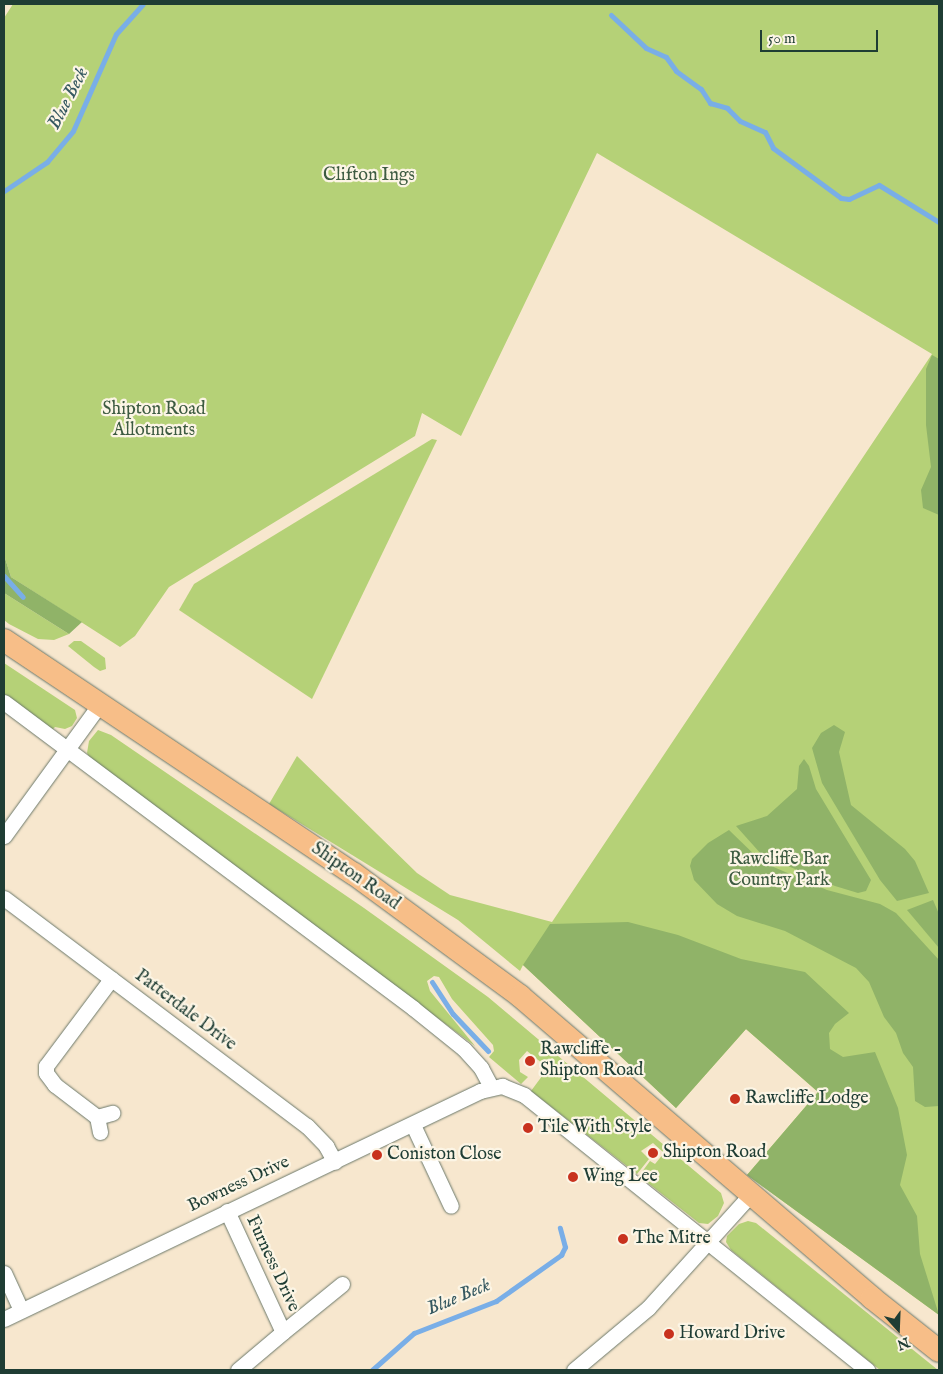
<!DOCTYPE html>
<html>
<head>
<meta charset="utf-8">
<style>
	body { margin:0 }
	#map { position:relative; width:943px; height:1374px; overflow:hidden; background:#f7e7ce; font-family:"IM FELL English",serif }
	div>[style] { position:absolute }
	.green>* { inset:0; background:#b5d177 }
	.forest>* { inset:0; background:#90b368 }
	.stream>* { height:5px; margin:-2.5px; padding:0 2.5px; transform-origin:2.5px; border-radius:2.5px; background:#79aee7 }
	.roads { filter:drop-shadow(0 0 1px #6b786a) drop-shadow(0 0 1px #6b786a) }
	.minor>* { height:15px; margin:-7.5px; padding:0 7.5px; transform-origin:7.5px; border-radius:7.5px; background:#fff }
	.primary>* { height:22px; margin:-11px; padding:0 11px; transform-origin:11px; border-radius:11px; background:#f7be88 }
	.dots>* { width:14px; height:14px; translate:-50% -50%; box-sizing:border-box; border:2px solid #fcf5e5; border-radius:50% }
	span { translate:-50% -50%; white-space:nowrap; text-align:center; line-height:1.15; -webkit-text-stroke:4.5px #fcf5e5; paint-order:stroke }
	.park-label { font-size:18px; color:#3d5b41 }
	.street-label { font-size:18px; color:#1f3d34 }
	.poi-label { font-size:18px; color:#1f3d34 }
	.left { translate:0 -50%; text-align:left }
	.water-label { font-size:19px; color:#365961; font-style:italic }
	.frame { position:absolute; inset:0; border:5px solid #1f3d34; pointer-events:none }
	.north { position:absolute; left:873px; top:1304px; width:50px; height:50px; -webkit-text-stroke:4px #fcf5e5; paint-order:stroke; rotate:160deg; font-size:14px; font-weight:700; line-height:20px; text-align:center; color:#1f3d34 }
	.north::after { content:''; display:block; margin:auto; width:18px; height:22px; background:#1f3d34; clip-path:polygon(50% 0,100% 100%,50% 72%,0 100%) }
	.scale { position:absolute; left:760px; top:30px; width:118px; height:22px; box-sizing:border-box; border:2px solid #1f3d34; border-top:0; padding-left:6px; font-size:15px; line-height:18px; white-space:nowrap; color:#1f3d34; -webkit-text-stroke:4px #fcf5e5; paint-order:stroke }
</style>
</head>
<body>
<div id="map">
	<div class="green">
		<i style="clip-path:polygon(13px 4px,939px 4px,939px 1315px,747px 1175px,818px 1092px,746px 1029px,676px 1108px,523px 965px,520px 971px,458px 920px,269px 804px,297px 756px,417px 873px,450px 895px,552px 922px,932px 354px,597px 153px,461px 436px,422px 413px,415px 436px,169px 587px,135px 636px,120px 647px,11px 577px,4px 555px,4px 18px)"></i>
		<i style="clip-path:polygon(432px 439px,437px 440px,312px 699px,179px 610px,194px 584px)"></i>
		<i style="clip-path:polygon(4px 593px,69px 634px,54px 640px,38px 639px,9px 624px,4px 620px)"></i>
		<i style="clip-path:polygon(74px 641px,81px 641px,105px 658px,106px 669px,100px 671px,94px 667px,68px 646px)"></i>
		<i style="clip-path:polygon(4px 663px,75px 710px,77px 718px,72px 726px,65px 729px,55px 727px,52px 730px,4px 694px)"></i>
		<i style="clip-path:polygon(98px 730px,111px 735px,364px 908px,488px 997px,721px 1193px,724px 1203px,718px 1216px,708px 1224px,699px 1223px,639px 1176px,650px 1161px,655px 1164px,664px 1153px,653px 1143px,641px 1151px,649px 1159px,637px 1174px,531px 1091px,548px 1068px,527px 1051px,519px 1060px,520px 1072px,528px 1077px,521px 1084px,489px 1057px,494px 1051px,493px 1045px,452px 999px,439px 977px,434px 976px,427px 981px,430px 991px,475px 1046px,90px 758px,87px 753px,89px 741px)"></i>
		<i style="clip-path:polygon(748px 1221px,756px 1223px,938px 1370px,880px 1370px,731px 1250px,726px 1242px,727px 1236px,739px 1224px)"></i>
	</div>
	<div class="forest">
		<i style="clip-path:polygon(932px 355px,939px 359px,939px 515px,923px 508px,921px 490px,931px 467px,926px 425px,926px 369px)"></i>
		<i style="clip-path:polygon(4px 555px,11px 577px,82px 622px,69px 634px,4px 593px)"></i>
		<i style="clip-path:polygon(834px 725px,845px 732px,839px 752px,851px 805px,905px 849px,915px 861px,929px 893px,897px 901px,880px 880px,822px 783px,812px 748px,821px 733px)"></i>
		<i style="clip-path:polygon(804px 759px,809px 766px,816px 789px,871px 880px,866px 891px,858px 893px,835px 886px,762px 855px,736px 826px,767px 816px,797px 789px,799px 766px)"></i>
		<i style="clip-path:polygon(729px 830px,762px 862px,827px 890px,880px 904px,896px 913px,939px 960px,939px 1106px,925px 1107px,915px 1101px,913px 1067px,903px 1053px,896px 1033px,884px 1017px,869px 982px,856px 968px,785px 931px,737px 916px,717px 904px,694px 880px,690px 866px,692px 859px,708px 843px)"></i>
		<i style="clip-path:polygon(933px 900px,939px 914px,939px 948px,907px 910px)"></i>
		<i style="clip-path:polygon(628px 922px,678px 935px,741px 959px,805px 972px,849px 1013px,835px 1024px,829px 1033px,830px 1049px,843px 1057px,875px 1052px,898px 1108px,907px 1155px,900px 1185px,917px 1216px,920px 1254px,939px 1315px,747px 1175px,818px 1092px,746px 1029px,676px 1108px,523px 965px,550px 924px)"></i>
	</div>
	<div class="stream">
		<i style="left:611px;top:15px;width:48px;rotate:43.3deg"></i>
		<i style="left:646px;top:48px;width:22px;rotate:24deg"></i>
		<i style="left:666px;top:57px;width:17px;rotate:54deg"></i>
		<i style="left:676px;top:71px;width:31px;rotate:36deg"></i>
		<i style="left:701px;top:89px;width:17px;rotate:57deg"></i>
		<i style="left:710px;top:103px;width:18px;rotate:16deg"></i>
		<i style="left:727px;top:108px;width:18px;rotate:45deg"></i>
		<i style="left:740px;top:121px;width:27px;rotate:24deg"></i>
		<i style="left:765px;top:132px;width:18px;rotate:63deg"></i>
		<i style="left:773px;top:148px;width:84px;rotate:36.3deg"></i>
		<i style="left:841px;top:198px;width:8px;rotate:7deg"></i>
		<i style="left:849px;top:199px;width:33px;rotate:-25deg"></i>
		<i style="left:879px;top:185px;width:70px;rotate:31.7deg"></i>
		<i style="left:4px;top:191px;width:52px;rotate:-34deg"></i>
		<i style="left:47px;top:162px;width:40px;rotate:-50deg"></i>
		<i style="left:73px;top:131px;width:106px;rotate:-66.1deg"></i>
		<i style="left:116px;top:34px;width:40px;rotate:-48deg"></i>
		<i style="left:4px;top:576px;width:28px;rotate:48deg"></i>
		<i style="left:432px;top:982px;width:38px;rotate:57deg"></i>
		<i style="left:453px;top:1014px;width:51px;rotate:46.6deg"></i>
		<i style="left:372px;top:1370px;width:56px;rotate:-41.4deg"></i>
		<i style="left:414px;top:1333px;width:88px;rotate:-21.3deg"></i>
		<i style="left:496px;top:1301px;width:80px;rotate:-35.3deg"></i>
		<i style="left:561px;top:1255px;width:9px;rotate:-63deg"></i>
		<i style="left:565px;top:1247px;width:20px;rotate:-105deg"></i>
	</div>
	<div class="roads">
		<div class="minor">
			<i style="left:4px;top:702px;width:511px;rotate:36.8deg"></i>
			<i style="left:413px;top:1008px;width:65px;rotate:38.8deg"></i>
			<i style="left:464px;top:1049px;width:25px;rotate:48deg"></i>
			<i style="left:481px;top:1068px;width:21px;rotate:62deg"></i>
			<i style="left:4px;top:836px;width:163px;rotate:-54deg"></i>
			<i style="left:4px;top:898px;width:379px;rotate:37deg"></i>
			<i style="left:307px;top:1126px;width:28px;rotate:46deg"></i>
			<i style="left:326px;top:1146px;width:18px;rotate:61deg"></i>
			<i style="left:97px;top:1117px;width:16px;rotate:-15deg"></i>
			<i style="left:413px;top:1125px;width:89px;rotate:64.9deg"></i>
			<i style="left:100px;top:1132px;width:15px;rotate:-101deg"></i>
			<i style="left:97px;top:1117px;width:53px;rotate:-142.7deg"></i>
			<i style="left:55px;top:1085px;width:15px;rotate:-127deg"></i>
			<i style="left:46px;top:1073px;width:7px;rotate:-90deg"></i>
			<i style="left:46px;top:1066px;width:109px;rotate:-53.2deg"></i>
			<i style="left:227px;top:1211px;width:133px;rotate:65.2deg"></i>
			<i style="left:283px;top:1332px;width:59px;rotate:139.8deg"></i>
			<i style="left:4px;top:1273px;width:41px;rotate:65.3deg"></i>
			<i style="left:4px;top:1319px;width:528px;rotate:-25.59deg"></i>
			<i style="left:480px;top:1091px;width:23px;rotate:-13deg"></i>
			<i style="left:502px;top:1086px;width:24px;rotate:22deg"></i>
			<i style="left:524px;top:1095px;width:440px;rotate:38.7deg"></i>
			<i style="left:283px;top:1332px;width:76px;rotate:-39.1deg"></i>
			<i style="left:574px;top:1370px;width:97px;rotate:-40deg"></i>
			<i style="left:648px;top:1308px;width:152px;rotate:-47.9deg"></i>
		</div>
		<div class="primary">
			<i style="left:4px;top:640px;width:421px;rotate:33.8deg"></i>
			<i style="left:354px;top:874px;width:206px;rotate:36.3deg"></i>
			<i style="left:520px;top:996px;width:464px;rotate:40.6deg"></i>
			<i style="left:872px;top:1298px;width:85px;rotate:38.3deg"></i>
		</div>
	</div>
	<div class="dots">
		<i style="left:530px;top:1061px;background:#c8321e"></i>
		<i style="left:735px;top:1099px;background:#c8321e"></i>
		<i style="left:528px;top:1128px;background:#c8321e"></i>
		<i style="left:653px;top:1153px;background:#c8321e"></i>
		<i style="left:377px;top:1155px;background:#c8321e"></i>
		<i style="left:573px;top:1177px;background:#c8321e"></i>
		<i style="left:623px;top:1239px;background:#c8321e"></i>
		<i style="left:669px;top:1334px;background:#c8321e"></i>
	</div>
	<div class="park-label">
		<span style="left:369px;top:176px">Clifton Ings</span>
		<span style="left:154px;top:421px">Shipton Road<br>Allotments</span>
		<span style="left:779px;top:871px">Rawcliffe Bar<br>Country Park</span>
	</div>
	<div class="street-label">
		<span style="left:355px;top:877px;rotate:35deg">Shipton Road</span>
		<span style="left:185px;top:1011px;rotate:37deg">Patterdale Drive</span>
		<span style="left:239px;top:1185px;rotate:-25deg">Bowness Drive</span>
		<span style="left:272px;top:1264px;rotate:65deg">Furness Drive</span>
	</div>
	<div class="poi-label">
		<span class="left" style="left:540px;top:1061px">Rawcliffe -<br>Shipton Road</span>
		<span class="left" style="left:745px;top:1099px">Rawcliffe Lodge</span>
		<span class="left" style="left:538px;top:1128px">Tile With Style</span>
		<span class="left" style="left:663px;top:1153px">Shipton Road</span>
		<span class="left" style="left:387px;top:1155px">Coniston Close</span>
		<span class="left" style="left:583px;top:1177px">Wing Lee</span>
		<span class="left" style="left:633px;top:1239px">The Mitre</span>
		<span class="left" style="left:679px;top:1334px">Howard Drive</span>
	</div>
	<div class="water-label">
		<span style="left:69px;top:99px;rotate:-63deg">Blue Beck</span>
		<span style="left:459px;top:1298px;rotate:-23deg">Blue Beck</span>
	</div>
	<div class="frame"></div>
	<div class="north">N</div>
	<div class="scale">50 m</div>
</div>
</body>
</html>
